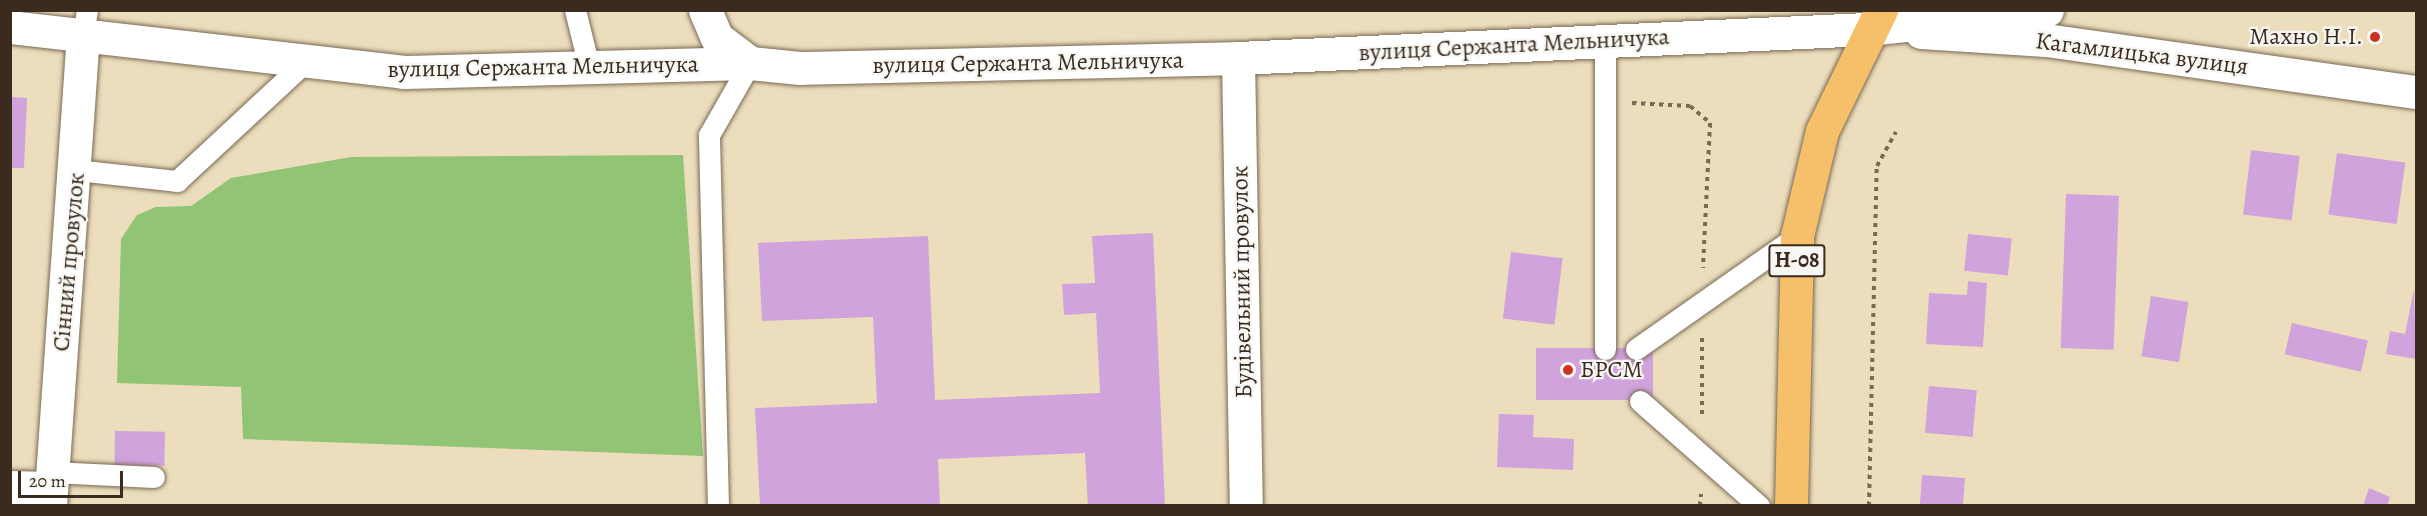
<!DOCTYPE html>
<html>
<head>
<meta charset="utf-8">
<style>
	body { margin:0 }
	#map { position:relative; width:2427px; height:516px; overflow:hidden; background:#ecdebc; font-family:Alegreya,serif }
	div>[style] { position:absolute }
	.green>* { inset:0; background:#91c475 }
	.building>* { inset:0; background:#d0a3dc; transform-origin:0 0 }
	.path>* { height:4px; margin-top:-2px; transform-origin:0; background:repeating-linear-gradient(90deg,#796955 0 4.5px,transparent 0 9px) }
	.roads { filter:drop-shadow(0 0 2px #796955) drop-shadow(0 0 2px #796955) }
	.service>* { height:21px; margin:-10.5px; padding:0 10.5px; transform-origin:10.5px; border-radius:10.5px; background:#fff }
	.minor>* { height:33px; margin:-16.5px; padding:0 16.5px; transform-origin:16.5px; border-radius:16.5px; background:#fff }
	.tertiary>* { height:33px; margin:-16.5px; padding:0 16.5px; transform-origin:16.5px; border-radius:16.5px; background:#fff }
	.primary>* { height:33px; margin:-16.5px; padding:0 16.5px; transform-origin:16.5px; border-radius:16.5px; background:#f6c06b }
	.dots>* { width:16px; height:16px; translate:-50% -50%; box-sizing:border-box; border:3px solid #f6f6f2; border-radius:50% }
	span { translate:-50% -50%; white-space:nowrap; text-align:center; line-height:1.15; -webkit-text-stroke:4.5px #f6f6f2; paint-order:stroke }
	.shield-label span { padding:2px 4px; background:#f6f6f2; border:2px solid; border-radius:4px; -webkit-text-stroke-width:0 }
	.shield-label { font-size:22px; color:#3b2a1e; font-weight:700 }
	.poi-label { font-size:24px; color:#3b2a1e }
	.right { translate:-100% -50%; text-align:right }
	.left { translate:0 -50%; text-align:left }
	.street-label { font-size:24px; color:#3b2a1e }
	.frame { position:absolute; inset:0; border:12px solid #3b2a1e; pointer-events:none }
	.scale { position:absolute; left:18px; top:471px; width:105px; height:27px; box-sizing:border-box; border:3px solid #3b2a1e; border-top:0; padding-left:8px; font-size:18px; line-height:21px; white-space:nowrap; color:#3b2a1e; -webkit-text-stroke:4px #f6f6f2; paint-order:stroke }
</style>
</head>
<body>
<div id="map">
	<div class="green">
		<i style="clip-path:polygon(683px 155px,703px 456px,243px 439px,241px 387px,117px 383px,121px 239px,137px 215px,156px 207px,191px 206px,231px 178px,351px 157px)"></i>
	</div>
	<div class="building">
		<i style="clip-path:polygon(10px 97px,27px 98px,24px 168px,10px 168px)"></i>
		<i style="left:2251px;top:150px;width:49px;height:65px;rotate:7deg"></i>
		<i style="left:2337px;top:153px;width:69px;height:62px;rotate:8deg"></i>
		<i style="left:2066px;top:194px;width:53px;height:154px;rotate:2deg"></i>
		<i style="clip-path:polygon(1153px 233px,1165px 506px,1088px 506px,1085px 453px,938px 459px,940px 506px,760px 506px,755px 408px,877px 403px,873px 317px,762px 321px,758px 243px,928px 236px,935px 400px,1100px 393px,1096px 313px,1064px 315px,1062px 284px,1095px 283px,1092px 236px)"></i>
		<i style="left:1968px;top:234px;width:44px;height:37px;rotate:6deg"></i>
		<i style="left:1511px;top:252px;width:52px;height:67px;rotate:7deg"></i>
		<i style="clip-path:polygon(1968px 281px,1987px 283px,1983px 347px,1926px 344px,1929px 293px,1967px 295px)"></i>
		<i style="clip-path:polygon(2414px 289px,2416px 359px,2386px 354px,2390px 331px,2405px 334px)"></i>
		<i style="left:2151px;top:296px;width:38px;height:61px;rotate:9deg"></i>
		<i style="left:2292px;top:323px;width:78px;height:32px;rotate:13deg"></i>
		<i style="left:1536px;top:348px;width:117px;height:52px"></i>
		<i style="left:1929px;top:386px;width:48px;height:47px;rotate:5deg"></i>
		<i style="clip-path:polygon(1499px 414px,1534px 415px,1533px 437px,1574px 439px,1573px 470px,1497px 467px)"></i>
		<i style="left:115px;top:431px;width:50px;height:34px;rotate:1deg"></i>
		<i style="left:1922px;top:475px;width:43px;height:31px;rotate:4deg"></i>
		<i style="clip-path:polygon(2369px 488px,2390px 497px,2387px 506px,2363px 506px)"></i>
	</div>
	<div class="path">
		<i style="left:1632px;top:103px;width:58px;rotate:3deg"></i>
		<i style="left:1690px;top:106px;width:26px;rotate:40deg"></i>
		<i style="left:1710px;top:123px;width:145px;rotate:92.8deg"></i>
		<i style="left:1702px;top:338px;width:80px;rotate:90deg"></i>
		<i style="left:1700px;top:506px;width:12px;rotate:-85deg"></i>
		<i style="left:1869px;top:506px;width:340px;rotate:-88.7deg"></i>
		<i style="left:1877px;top:166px;width:39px;rotate:-61deg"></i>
	</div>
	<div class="roads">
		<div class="service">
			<i style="left:575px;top:10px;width:63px;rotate:76.2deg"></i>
			<i style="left:83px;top:35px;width:25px;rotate:-81deg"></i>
			<i style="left:76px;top:170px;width:102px;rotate:6.2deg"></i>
			<i style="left:177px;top:181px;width:176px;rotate:-42.9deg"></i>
			<i style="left:1605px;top:349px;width:308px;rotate:-90deg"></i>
			<i style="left:1636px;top:349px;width:197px;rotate:-35.1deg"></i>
			<i style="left:1640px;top:401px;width:159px;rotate:41.4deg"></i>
			<i style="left:52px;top:472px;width:102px;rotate:2.8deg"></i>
			<i style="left:718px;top:506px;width:371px;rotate:-91.4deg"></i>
			<i style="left:709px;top:135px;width:83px;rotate:-60.3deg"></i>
		</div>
		<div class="minor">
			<i style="left:10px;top:27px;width:396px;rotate:6.5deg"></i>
			<i style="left:403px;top:72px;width:347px;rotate:-1.5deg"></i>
			<i style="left:1921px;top:32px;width:125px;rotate:3.7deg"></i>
			<i style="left:2046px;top:40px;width:374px;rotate:8deg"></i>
			<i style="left:1238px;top:58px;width:448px;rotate:89deg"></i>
			<i style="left:10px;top:487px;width:41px;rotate:1.4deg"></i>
			<i style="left:50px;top:506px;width:472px;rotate:-86deg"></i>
		</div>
		<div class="tertiary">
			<i style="left:705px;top:10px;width:30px;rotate:67deg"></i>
			<i style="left:717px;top:38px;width:41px;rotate:37.1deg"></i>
			<i style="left:750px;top:63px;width:50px;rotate:5.7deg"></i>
			<i style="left:800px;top:68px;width:438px;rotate:-1.3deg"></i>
			<i style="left:1238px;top:58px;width:630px;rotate:-2.64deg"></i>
			<i style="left:1867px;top:29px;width:181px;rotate:-6deg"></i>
		</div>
		<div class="primary">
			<i style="left:1791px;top:506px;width:270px;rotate:-88.7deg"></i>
			<i style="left:1797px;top:236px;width:108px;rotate:-76.6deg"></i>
			<i style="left:1822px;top:131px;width:135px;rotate:-64deg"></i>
		</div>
	</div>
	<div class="dots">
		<i style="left:2375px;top:37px;background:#c8321e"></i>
		<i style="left:1568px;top:370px;background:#c8321e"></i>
	</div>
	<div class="shield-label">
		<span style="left:1797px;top:261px">Н-08</span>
	</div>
	<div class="poi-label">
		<span class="right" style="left:2363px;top:37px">Махно Н.І.</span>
		<span class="left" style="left:1580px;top:370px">БРСМ</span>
	</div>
	<div class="street-label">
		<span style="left:1514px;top:45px;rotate:-3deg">вулиця Сержанта Мельничука</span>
		<span style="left:2142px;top:54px;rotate:7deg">Кагамлицька вулиця</span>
		<span style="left:1028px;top:63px;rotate:-1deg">вулиця Сержанта Мельничука</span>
		<span style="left:543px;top:67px;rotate:-1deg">вулиця Сержанта Мельничука</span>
		<span style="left:69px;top:262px;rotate:-85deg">Сінний провулок</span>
		<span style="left:1242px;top:282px;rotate:-91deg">Будівельний провулок</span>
	</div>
	<div class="frame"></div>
	<div class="scale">20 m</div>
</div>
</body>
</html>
